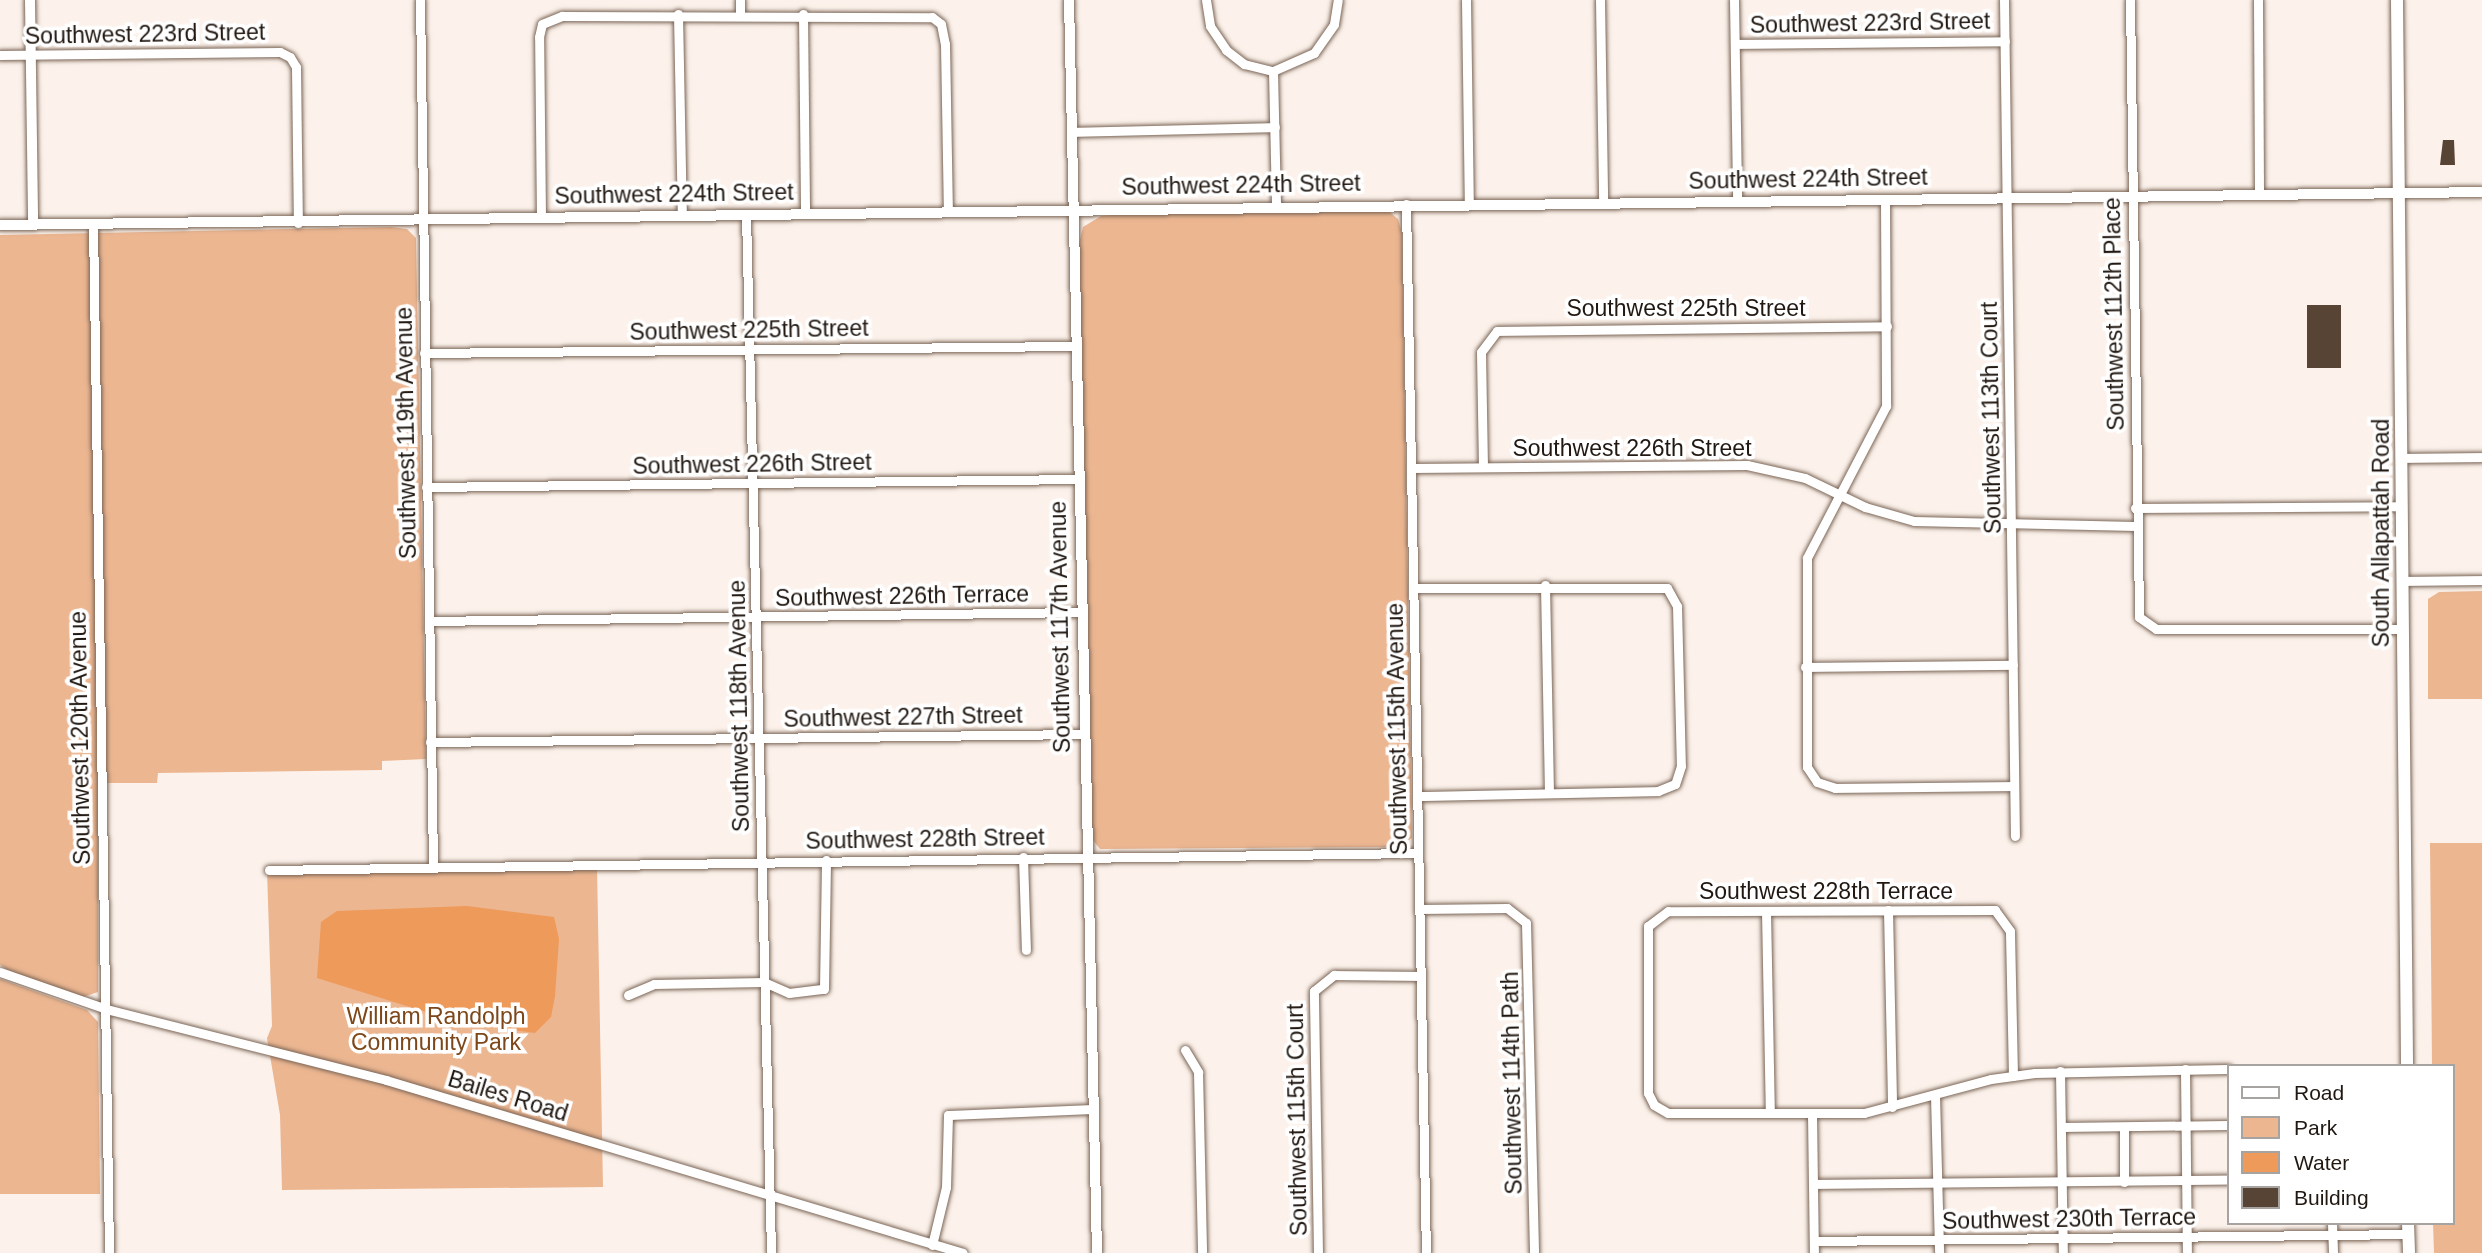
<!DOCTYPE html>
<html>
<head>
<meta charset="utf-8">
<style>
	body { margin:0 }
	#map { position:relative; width:2482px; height:1253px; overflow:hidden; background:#fcf2eb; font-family:Helvetica,sans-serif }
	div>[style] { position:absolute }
	.green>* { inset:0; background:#ecb691 }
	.water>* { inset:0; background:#ee9a5a }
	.building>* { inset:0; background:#584435; transform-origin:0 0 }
	.roads { filter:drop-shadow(0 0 2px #7a6455) drop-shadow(0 0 2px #7a6455) }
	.minor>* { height:9px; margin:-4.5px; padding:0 4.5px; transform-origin:4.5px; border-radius:4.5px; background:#fff }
	.tertiary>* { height:10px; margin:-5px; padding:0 5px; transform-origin:5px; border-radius:5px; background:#fff }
	.secondary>* { height:12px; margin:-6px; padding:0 6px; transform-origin:6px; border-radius:6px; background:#fff }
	span { translate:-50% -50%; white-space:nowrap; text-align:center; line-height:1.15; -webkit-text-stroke:7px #fff; paint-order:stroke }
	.street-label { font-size:23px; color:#211812 }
	.park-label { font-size:23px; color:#7d4719 }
	.legend { position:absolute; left:2227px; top:1064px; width:228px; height:161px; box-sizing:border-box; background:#fff; border:2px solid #a6a3a0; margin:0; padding:9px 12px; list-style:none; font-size:21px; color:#211812 }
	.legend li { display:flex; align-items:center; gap:14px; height:35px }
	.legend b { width:35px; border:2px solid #a6a3a0 }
</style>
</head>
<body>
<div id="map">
	<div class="green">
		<i style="clip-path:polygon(1387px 210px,1398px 219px,1402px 233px,1412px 838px,1397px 847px,1100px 849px,1092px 839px,1078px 248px,1083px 227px,1101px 216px,1136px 213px)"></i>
		<i style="clip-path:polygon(391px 227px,407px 229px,416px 238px,426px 759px,382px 761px,382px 770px,158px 773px,157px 783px,98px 783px,98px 992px,80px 998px,8px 970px,0 965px,0 235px)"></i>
		<i style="clip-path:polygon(2482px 591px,2482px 699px,2428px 699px,2428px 599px,2439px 592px)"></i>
		<i style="clip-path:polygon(2430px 843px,2482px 843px,2482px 1253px,2434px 1253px,2433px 1223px,2452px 1223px,2452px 1066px,2432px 1066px)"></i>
		<i style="clip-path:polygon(597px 867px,603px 1187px,282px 1190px,280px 1115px,267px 1038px,272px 1026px,267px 871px)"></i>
		<i style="clip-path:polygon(0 979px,87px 1010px,98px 1022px,100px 1194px,0 1194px)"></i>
	</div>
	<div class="water">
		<i style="clip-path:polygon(467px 906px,554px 917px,559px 939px,555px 996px,551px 1017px,535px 1033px,461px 1023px,317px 978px,321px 922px,337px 911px)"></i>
	</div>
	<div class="building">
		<i style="clip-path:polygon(2443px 140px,2454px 140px,2455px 165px,2440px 165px)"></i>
		<i style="left:2307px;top:305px;width:34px;height:63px"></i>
	</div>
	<div class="roads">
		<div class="minor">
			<i style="left:420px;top:0;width:867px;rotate:89.14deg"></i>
			<i style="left:740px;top:0;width:15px;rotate:90deg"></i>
			<i style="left:1206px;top:0;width:26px;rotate:81deg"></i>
			<i style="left:1210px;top:26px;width:29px;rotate:56deg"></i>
			<i style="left:1226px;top:50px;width:23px;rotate:38deg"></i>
			<i style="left:1244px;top:64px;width:30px;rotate:14deg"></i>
			<i style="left:1273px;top:71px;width:45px;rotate:-23.7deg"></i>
			<i style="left:1314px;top:53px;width:35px;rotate:-55deg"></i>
			<i style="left:1334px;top:24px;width:24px;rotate:-81deg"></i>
			<i style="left:1466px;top:0;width:204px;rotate:89.2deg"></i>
			<i style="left:1600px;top:0;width:202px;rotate:89.1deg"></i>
			<i style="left:1734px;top:0;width:200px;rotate:89.1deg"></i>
			<i style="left:2004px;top:0;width:836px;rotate:89.25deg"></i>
			<i style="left:2130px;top:0;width:617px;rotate:89.16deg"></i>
			<i style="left:2139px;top:617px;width:21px;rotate:35deg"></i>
			<i style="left:2156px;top:629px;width:246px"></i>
			<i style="left:2258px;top:0;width:194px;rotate:89.7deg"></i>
			<i style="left:678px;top:14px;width:201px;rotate:88.9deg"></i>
			<i style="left:803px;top:14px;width:198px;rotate:89.4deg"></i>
			<i style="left:1735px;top:44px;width:270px;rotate:-0.6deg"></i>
			<i style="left:0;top:55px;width:280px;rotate:-0.6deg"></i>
			<i style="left:280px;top:52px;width:11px;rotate:27deg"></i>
			<i style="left:290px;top:57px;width:12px;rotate:59deg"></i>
			<i style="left:296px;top:67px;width:156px;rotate:89.3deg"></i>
			<i style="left:1273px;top:71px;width:134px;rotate:88.7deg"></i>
			<i style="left:1072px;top:132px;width:203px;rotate:-1.4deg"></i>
			<i style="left:1885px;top:199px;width:207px;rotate:89.7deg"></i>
			<i style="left:1886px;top:406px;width:171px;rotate:117.5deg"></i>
			<i style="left:1807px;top:558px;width:209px;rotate:90deg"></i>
			<i style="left:1807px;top:767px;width:18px;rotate:56deg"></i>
			<i style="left:1817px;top:782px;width:19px;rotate:18deg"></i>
			<i style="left:1835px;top:788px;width:179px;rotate:-0.6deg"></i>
			<i style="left:1406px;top:204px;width:1049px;rotate:88.91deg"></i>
			<i style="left:746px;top:214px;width:1039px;rotate:88.62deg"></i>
			<i style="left:541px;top:217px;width:180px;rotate:-90.6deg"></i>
			<i style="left:539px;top:37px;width:13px;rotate:-77deg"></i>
			<i style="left:542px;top:24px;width:22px;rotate:-22deg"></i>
			<i style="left:562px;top:16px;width:370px;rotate:0.2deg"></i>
			<i style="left:932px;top:17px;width:11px;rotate:38deg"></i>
			<i style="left:941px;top:24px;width:20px;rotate:79deg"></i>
			<i style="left:945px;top:44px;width:165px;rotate:89deg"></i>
			<i style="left:93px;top:223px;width:1030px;rotate:89.11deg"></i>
			<i style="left:424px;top:353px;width:649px;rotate:-0.62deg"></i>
			<i style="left:2401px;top:458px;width:81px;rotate:-0.7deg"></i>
			<i style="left:1483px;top:467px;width:115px;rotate:-91deg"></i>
			<i style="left:1481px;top:352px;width:26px;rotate:-53deg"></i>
			<i style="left:1497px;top:331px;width:390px;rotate:-0.7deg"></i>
			<i style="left:1412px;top:468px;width:335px;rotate:-0.5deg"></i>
			<i style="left:1747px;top:465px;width:59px;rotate:12.6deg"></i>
			<i style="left:1805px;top:478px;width:67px;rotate:25.8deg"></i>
			<i style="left:1865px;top:507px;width:51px;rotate:15.9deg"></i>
			<i style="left:1914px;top:521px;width:221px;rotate:1.3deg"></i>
			<i style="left:426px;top:487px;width:652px;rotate:-0.7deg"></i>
			<i style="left:2135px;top:508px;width:266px;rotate:-0.4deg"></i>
			<i style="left:2402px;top:581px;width:80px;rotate:-0.7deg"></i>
			<i style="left:1545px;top:585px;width:207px;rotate:88.9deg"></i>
			<i style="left:1414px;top:588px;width:253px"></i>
			<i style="left:1667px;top:588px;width:21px;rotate:61deg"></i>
			<i style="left:1677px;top:606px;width:160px;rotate:88.6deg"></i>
			<i style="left:1681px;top:766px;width:19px;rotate:108deg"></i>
			<i style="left:1675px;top:784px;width:18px;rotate:158deg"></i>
			<i style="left:1658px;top:791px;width:241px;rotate:178.8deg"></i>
			<i style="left:429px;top:621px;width:652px;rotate:-0.79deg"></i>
			<i style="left:1805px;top:667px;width:208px;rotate:-0.6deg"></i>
			<i style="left:430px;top:742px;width:653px;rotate:-0.7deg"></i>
			<i style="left:1023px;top:857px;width:93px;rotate:88.2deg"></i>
			<i style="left:269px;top:870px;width:1149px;rotate:-0.85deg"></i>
			<i style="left:1419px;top:909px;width:88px;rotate:-0.7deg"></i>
			<i style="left:1507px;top:908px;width:24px;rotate:38deg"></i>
			<i style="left:1526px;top:923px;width:330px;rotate:88.6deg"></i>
			<i style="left:1888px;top:910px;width:197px;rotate:88.8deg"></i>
			<i style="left:1766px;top:911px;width:202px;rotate:88.9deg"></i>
			<i style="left:0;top:972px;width:112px;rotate:19.2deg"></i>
			<i style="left:106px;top:1009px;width:289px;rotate:14.2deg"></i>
			<i style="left:386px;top:1080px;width:602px;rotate:16.69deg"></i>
			<i style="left:764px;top:982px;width:27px;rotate:24deg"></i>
			<i style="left:789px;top:993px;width:35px;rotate:-7deg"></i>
			<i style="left:824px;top:989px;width:129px;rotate:-89.1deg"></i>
			<i style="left:628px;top:995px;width:28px;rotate:-23deg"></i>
			<i style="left:654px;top:984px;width:110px;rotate:-1deg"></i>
			<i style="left:1185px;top:1050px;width:26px;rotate:59deg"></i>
			<i style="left:1198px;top:1072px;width:181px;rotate:88.7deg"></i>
			<i style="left:2185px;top:1069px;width:184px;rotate:89.4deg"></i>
			<i style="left:2060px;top:1071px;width:182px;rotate:89.1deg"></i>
			<i style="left:2013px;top:1076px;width:145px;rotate:-91.2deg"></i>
			<i style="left:2010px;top:931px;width:26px;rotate:-126deg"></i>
			<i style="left:1995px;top:910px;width:327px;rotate:179.8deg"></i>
			<i style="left:1668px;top:911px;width:25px;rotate:143deg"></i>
			<i style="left:1648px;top:926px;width:167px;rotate:90deg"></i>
			<i style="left:1648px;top:1093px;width:13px;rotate:63deg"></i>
			<i style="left:1654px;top:1105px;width:16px;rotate:30deg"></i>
			<i style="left:1668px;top:1113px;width:196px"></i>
			<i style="left:1864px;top:1113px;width:131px;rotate:-15deg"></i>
			<i style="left:1991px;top:1079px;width:44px;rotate:-7.8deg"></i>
			<i style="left:2035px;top:1073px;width:193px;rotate:-1.2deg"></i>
			<i style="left:1935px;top:1095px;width:158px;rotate:88.5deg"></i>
			<i style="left:1812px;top:1114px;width:139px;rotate:89.2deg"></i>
			<i style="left:2061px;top:1127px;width:167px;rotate:-0.7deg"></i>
			<i style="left:2124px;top:1182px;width:55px;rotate:-90deg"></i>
			<i style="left:1813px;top:1184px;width:415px;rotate:-0.6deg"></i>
			<i style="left:2332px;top:1223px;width:30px;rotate:88deg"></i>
			<i style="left:1814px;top:1241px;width:595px;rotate:-0.67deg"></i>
			<i style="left:932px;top:1245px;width:60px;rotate:-76.4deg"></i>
			<i style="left:946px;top:1187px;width:72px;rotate:-88.4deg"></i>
			<i style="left:948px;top:1115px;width:146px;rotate:-2.4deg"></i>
			<i style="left:1318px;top:1253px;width:262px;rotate:-90.9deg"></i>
			<i style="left:1314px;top:991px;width:26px;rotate:-39deg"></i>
			<i style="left:1334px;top:975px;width:86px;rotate:0.7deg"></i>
		</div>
		<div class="tertiary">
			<i style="left:30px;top:0;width:224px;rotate:89.2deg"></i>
			<i style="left:1069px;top:0;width:1253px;rotate:88.72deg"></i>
			<i style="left:0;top:225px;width:2482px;rotate:-0.76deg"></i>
		</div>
		<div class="secondary">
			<i style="left:2397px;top:0;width:1066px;rotate:89.46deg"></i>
			<i style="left:2408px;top:1223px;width:30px;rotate:88deg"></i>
		</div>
	</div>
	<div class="street-label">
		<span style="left:1870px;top:23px;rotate:-1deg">Southwest 223rd Street</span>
		<span style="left:145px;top:34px;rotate:-1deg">Southwest 223rd Street</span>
		<span style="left:1808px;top:179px;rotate:-1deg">Southwest 224th Street</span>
		<span style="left:1241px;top:185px;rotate:-1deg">Southwest 224th Street</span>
		<span style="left:674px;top:194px;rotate:-1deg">Southwest 224th Street</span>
		<span style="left:1686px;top:308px">Southwest 225th Street</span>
		<span style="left:2114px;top:314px;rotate:-91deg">Southwest 112th Place</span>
		<span style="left:749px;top:330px;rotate:-1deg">Southwest 225th Street</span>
		<span style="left:1991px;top:418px;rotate:-91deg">Southwest 113th Court</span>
		<span style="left:406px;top:433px;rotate:-91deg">Southwest 119th Avenue</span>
		<span style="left:1632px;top:448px">Southwest 226th Street</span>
		<span style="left:752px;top:464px;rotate:-1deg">Southwest 226th Street</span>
		<span style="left:2381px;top:533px;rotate:-90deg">South Allapattah Road</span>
		<span style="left:902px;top:596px;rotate:-1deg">Southwest 226th Terrace</span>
		<span style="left:1060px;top:627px;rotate:-91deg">Southwest 117th Avenue</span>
		<span style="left:739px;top:706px;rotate:-91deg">Southwest 118th Avenue</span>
		<span style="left:903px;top:717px;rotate:-1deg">Southwest 227th Street</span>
		<span style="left:1397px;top:729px;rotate:-91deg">Southwest 115th Avenue</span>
		<span style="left:80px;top:738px;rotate:-91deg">Southwest 120th Avenue</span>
		<span style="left:925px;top:839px;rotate:-1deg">Southwest 228th Street</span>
		<span style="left:1826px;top:891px">Southwest 228th Terrace</span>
		<span style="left:1512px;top:1083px;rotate:-91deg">Southwest 114th Path</span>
		<span style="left:508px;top:1096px;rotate:17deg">Bailes Road</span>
		<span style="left:1297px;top:1120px;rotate:-91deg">Southwest 115th Court</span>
		<span style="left:2069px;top:1219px;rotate:-1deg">Southwest 230th Terrace</span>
	</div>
	<div class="park-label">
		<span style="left:436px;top:1029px">William Randolph<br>Community Park</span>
	</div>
	<ul class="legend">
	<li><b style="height:9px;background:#fff"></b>Road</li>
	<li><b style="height:19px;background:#ecb691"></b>Park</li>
	<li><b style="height:19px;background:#ee9a5a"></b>Water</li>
	<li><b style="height:19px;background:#584435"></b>Building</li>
	</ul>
</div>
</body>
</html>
